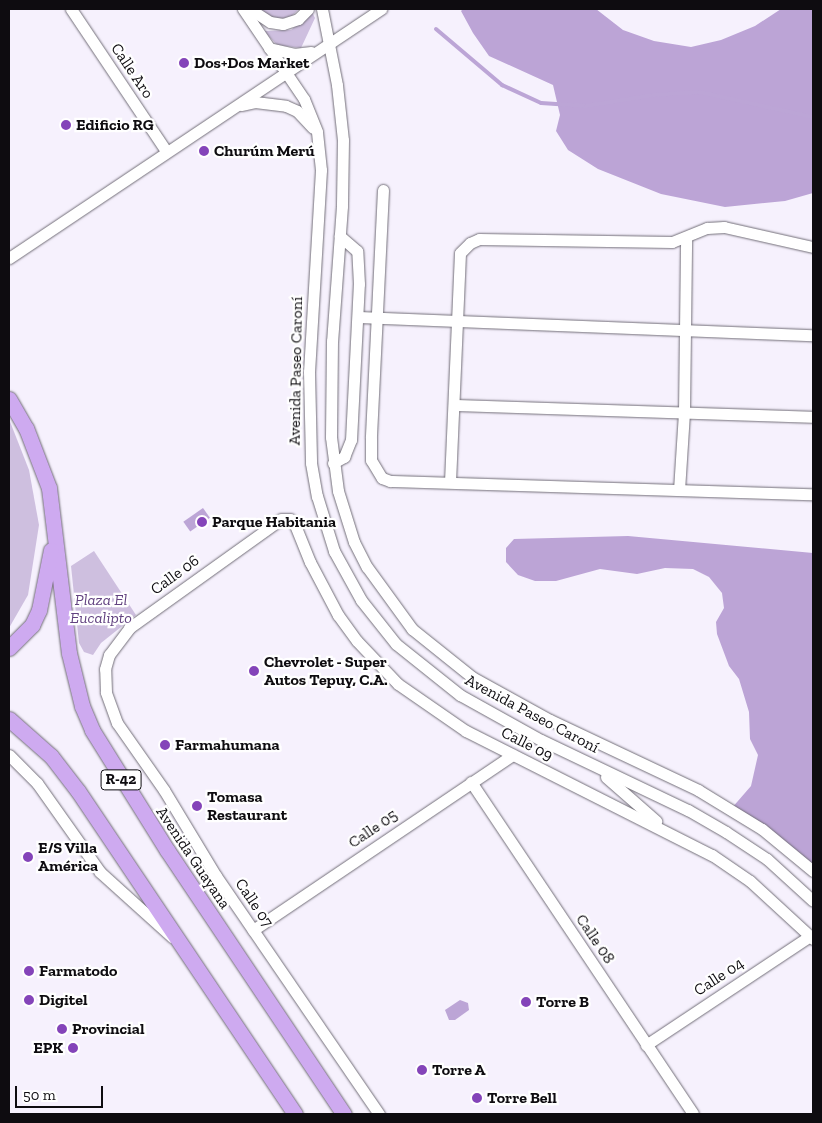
<!DOCTYPE html>
<html>
<head>
<meta charset="utf-8">
<style>
	body { margin:0 }
	#map { position:relative; width:822px; height:1123px; overflow:hidden; background:#f6f1fd; font-family:"Zilla Slab",serif }
	div>[style] { position:absolute }
	.green>* { inset:0; background:#cebfdf }
	.forest>* { inset:0; background:#bca4d6 }
	.water>* { inset:0; background:#bca5d6; transform-origin:0 0 }
	.stream>* { height:4px; margin:-2px; padding:0 2px; transform-origin:2px; border-radius:2px; background:#bca5d6 }
	.roads { filter:drop-shadow(0 0 1px #726e78) drop-shadow(0 0 1px #726e78) }
	.minor>* { height:11px; margin:-5.5px; padding:0 5.5px; transform-origin:5.5px; border-radius:5.5px; background:#fff }
	.major>* { height:15px; margin:-7.5px; padding:0 7.5px; transform-origin:7.5px; border-radius:7.5px; background:#ceaaf0 }
	.dots>* { width:14px; height:14px; translate:-50% -50%; box-sizing:border-box; border:2px solid #fff; border-radius:50% }
	span { translate:-50% -50%; white-space:nowrap; text-align:center; line-height:1.15; -webkit-text-stroke:4.5px #fff; paint-order:stroke }
	.shield-label span { padding:1px 4px; background:#fff; border:1px solid; border-radius:4px; -webkit-text-stroke-width:0 }
	.shield-label { font-size:15px; color:#0e0c10; font-weight:700 }
	.poi-label { font-size:16px; color:#0e0c10; font-weight:700 }
	.left { translate:0 -50%; text-align:left }
	.right { translate:-100% -50%; text-align:right }
	.street-label { font-size:16px; color:#0e0c10 }
	.park-label { font-size:16px; color:#634381; font-style:italic }
	.frame { position:absolute; inset:0; border:10px solid #0e0c10; pointer-events:none }
	.scale { position:absolute; left:15px; top:1086px; width:88px; height:22px; box-sizing:border-box; border:2px solid #0e0c10; border-top:0; padding-left:6px; font-size:15px; line-height:18px; white-space:nowrap; color:#0e0c10; -webkit-text-stroke:4px #fff; paint-order:stroke }
</style>
</head>
<body>
<div id="map">
	<div class="green">
		<i style="clip-path:polygon(254px 9px,299px 9px,292px 16px,277px 20px)"></i>
		<i style="clip-path:polygon(312px 12px,315px 18px,301px 48px,277px 45px,264px 31px,291px 30px)"></i>
		<i style="clip-path:polygon(9px 419px,29px 470px,39px 525px,28px 595px,9px 628px)"></i>
		<i style="clip-path:polygon(94px 551px,136px 615px,101px 643px,93px 655px,84px 652px,79px 643px,71px 566px)"></i>
	</div>
	<div class="forest">
		<i style="clip-path:polygon(463px 9px,596px 9px,623px 30px,654px 41px,691px 47px,721px 40px,755px 26px,781px 9px,813px 9px,813px 193px,785px 201px,725px 207px,661px 194px,598px 169px,568px 150px,556px 131px,560px 115px,553px 85px,489px 56px,473px 33px,461px 11px)"></i>
		<i style="clip-path:polygon(628px 536px,813px 553px,813px 871px,731px 809px,751px 786px,758px 755px,750px 739px,749px 712px,739px 679px,729px 666px,717px 634px,716px 622px,724px 608px,722px 593px,709px 577px,693px 569px,665px 568px,637px 574px,600px 569px,556px 581px,535px 581px,518px 575px,506px 562px,506px 548px,514px 539px)"></i>
	</div>
	<div class="water">
		<i style="left:203px;top:508px;width:12px;height:24px;rotate:55deg"></i>
		<i style="clip-path:polygon(460px 1000px,468px 1003px,469px 1010px,455px 1020px,449px 1020px,445px 1010px)"></i>
	</div>
	<div class="stream">
		<i style="left:436px;top:29px;width:87px;rotate:40.3deg"></i>
		<i style="left:502px;top:85px;width:43px;rotate:24.8deg"></i>
		<i style="left:541px;top:103px;width:45px;rotate:3.8deg"></i>
		<i style="left:586px;top:106px;width:68px;rotate:-9.3deg"></i>
		<i style="left:653px;top:95px;width:46px;rotate:-3.7deg"></i>
		<i style="left:699px;top:92px;width:117px;rotate:12.4deg"></i>
	</div>
	<div class="roads">
		<div class="minor">
			<i style="left:71px;top:9px;width:171px;rotate:56.2deg"></i>
			<i style="left:243px;top:9px;width:109px;rotate:55.9deg"></i>
			<i style="left:304px;top:99px;width:35px;rotate:68deg"></i>
			<i style="left:317px;top:132px;width:38px;rotate:84deg"></i>
			<i style="left:321px;top:170px;width:202px;rotate:93.4deg"></i>
			<i style="left:309px;top:372px;width:91px;rotate:88.7deg"></i>
			<i style="left:311px;top:463px;width:34px;rotate:80deg"></i>
			<i style="left:317px;top:496px;width:58px;rotate:72.8deg"></i>
			<i style="left:334px;top:551px;width:56px;rotate:61.1deg"></i>
			<i style="left:361px;top:600px;width:56px;rotate:51.5deg"></i>
			<i style="left:396px;top:644px;width:82px;rotate:38.6deg"></i>
			<i style="left:460px;top:695px;width:93px;rotate:29.1deg"></i>
			<i style="left:541px;top:740px;width:163px;rotate:25.5deg"></i>
			<i style="left:688px;top:810px;width:44px;rotate:30.1deg"></i>
			<i style="left:726px;top:832px;width:49px;rotate:33.4deg"></i>
			<i style="left:767px;top:859px;width:62px;rotate:42.4deg"></i>
			<i style="left:250px;top:9px;width:24px;rotate:33deg"></i>
			<i style="left:270px;top:22px;width:13px;rotate:9deg"></i>
			<i style="left:283px;top:24px;width:16px;rotate:-18deg"></i>
			<i style="left:298px;top:19px;width:14px;rotate:-45deg"></i>
			<i style="left:322px;top:9px;width:77px;rotate:78.8deg"></i>
			<i style="left:337px;top:85px;width:55px;rotate:83.8deg"></i>
			<i style="left:343px;top:140px;width:66px;rotate:90.9deg"></i>
			<i style="left:342px;top:206px;width:135px;rotate:94.2deg"></i>
			<i style="left:332px;top:341px;width:96px;rotate:90.6deg"></i>
			<i style="left:331px;top:437px;width:54px;rotate:82.6deg"></i>
			<i style="left:338px;top:491px;width:53px;rotate:72.6deg"></i>
			<i style="left:354px;top:542px;width:28px;rotate:63deg"></i>
			<i style="left:367px;top:567px;width:77px;rotate:54deg"></i>
			<i style="left:412px;top:629px;width:77px;rotate:38.7deg"></i>
			<i style="left:472px;top:677px;width:89px;rotate:28.9deg"></i>
			<i style="left:550px;top:720px;width:164px;rotate:25.3deg"></i>
			<i style="left:698px;top:790px;width:75px;rotate:31.4deg"></i>
			<i style="left:762px;top:829px;width:66px;rotate:39.5deg"></i>
			<i style="left:269px;top:48px;width:26px;rotate:13deg"></i>
			<i style="left:294px;top:54px;width:17px;rotate:-7deg"></i>
			<i style="left:241px;top:105px;width:14px;rotate:-12deg"></i>
			<i style="left:255px;top:102px;width:31px;rotate:7deg"></i>
			<i style="left:286px;top:106px;width:12px;rotate:24deg"></i>
			<i style="left:297px;top:111px;width:23px;rotate:47deg"></i>
			<i style="left:383px;top:190px;width:248px;rotate:92.8deg"></i>
			<i style="left:371px;top:438px;width:22px;rotate:90deg"></i>
			<i style="left:371px;top:460px;width:21px;rotate:59deg"></i>
			<i style="left:382px;top:478px;width:9px;rotate:21deg"></i>
			<i style="left:390px;top:481px;width:423px;rotate:1.8deg"></i>
			<i style="left:9px;top:258px;width:448px;rotate:-33.8deg"></i>
			<i style="left:358px;top:317px;width:455px;rotate:2.3deg"></i>
			<i style="left:454px;top:405px;width:359px;rotate:1.9deg"></i>
			<i style="left:333px;top:463px;width:13px;rotate:-29deg"></i>
			<i style="left:344px;top:457px;width:18px;rotate:-68deg"></i>
			<i style="left:351px;top:440px;width:156px;rotate:-87.1deg"></i>
			<i style="left:359px;top:284px;width:33px;rotate:-93deg"></i>
			<i style="left:357px;top:251px;width:23px;rotate:-139deg"></i>
			<i style="left:450px;top:482px;width:229px;rotate:-87.5deg"></i>
			<i style="left:460px;top:253px;width:14px;rotate:-45deg"></i>
			<i style="left:470px;top:243px;width:10px;rotate:-24deg"></i>
			<i style="left:479px;top:239px;width:193px;rotate:0.9deg"></i>
			<i style="left:672px;top:242px;width:38px;rotate:-22deg"></i>
			<i style="left:707px;top:228px;width:17px;rotate:-3deg"></i>
			<i style="left:724px;top:227px;width:91px;rotate:12.7deg"></i>
			<i style="left:679px;top:490px;width:78px;rotate:-86.3deg"></i>
			<i style="left:684px;top:412px;width:174px;rotate:-89.3deg"></i>
			<i style="left:9px;top:755px;width:40px;rotate:45deg"></i>
			<i style="left:37px;top:783px;width:109px;rotate:54.7deg"></i>
			<i style="left:100px;top:872px;width:97px;rotate:42.1deg"></i>
			<i style="left:606px;top:777px;width:67px;rotate:41.3deg"></i>
			<i style="left:471px;top:782px;width:399px;rotate:56.2deg"></i>
			<i style="left:253px;top:930px;width:313px;rotate:-34deg"></i>
			<i style="left:646px;top:1045px;width:197px;rotate:-33.6deg"></i>
			<i style="left:379px;top:1114px;width:288px;rotate:-124.4deg"></i>
			<i style="left:216px;top:876px;width:100px;rotate:-121.2deg"></i>
			<i style="left:164px;top:790px;width:82px;rotate:-125deg"></i>
			<i style="left:117px;top:723px;width:33px;rotate:-110deg"></i>
			<i style="left:106px;top:692px;width:23px;rotate:-92deg"></i>
			<i style="left:105px;top:669px;width:15px;rotate:-74deg"></i>
			<i style="left:109px;top:655px;width:34px;rotate:-53deg"></i>
			<i style="left:129px;top:628px;width:187px;rotate:-35.6deg"></i>
			<i style="left:281px;top:519px;width:9px"></i>
			<i style="left:290px;top:519px;width:8px;rotate:50deg"></i>
			<i style="left:295px;top:525px;width:40px;rotate:68deg"></i>
			<i style="left:310px;top:562px;width:60px;rotate:62.2deg"></i>
			<i style="left:338px;top:615px;width:32px;rotate:54deg"></i>
			<i style="left:357px;top:641px;width:59px;rotate:46.4deg"></i>
			<i style="left:398px;top:684px;width:83px;rotate:34.7deg"></i>
			<i style="left:466px;top:731px;width:275px;rotate:26.8deg"></i>
			<i style="left:712px;top:855px;width:46px;rotate:34.4deg"></i>
			<i style="left:750px;top:881px;width:86px;rotate:42.6deg"></i>
		</div>
		<div class="major">
			<i style="left:9px;top:399px;width:34px;rotate:60deg"></i>
			<i style="left:26px;top:428px;width:64px;rotate:69deg"></i>
			<i style="left:49px;top:488px;width:166px;rotate:83.1deg"></i>
			<i style="left:69px;top:653px;width:55px;rotate:76.2deg"></i>
			<i style="left:82px;top:706px;width:26px;rotate:67deg"></i>
			<i style="left:92px;top:730px;width:142px;rotate:58deg"></i>
			<i style="left:167px;top:850px;width:318px;rotate:56.2deg"></i>
			<i style="left:9px;top:648px;width:33px;rotate:-45deg"></i>
			<i style="left:32px;top:625px;width:17px;rotate:-65deg"></i>
			<i style="left:39px;top:610px;width:61px;rotate:-78.7deg"></i>
			<i style="left:9px;top:719px;width:56px;rotate:41.4deg"></i>
			<i style="left:51px;top:756px;width:44px;rotate:52.4deg"></i>
			<i style="left:78px;top:791px;width:389px;rotate:56.1deg"></i>
		</div>
	</div>
	<div class="dots">
		<i style="left:184px;top:63px;background:#8444b9"></i>
		<i style="left:66px;top:125px;background:#8444b9"></i>
		<i style="left:204px;top:151px;background:#8444b9"></i>
		<i style="left:202px;top:522px;background:#8444b9"></i>
		<i style="left:254px;top:671px;background:#8444b9"></i>
		<i style="left:165px;top:745px;background:#8444b9"></i>
		<i style="left:197px;top:806px;background:#8444b9"></i>
		<i style="left:28px;top:857px;background:#8444b9"></i>
		<i style="left:29px;top:971px;background:#8444b9"></i>
		<i style="left:29px;top:1000px;background:#8444b9"></i>
		<i style="left:526px;top:1002px;background:#8444b9"></i>
		<i style="left:62px;top:1029px;background:#8444b9"></i>
		<i style="left:73px;top:1048px;background:#8444b9"></i>
		<i style="left:422px;top:1070px;background:#8444b9"></i>
		<i style="left:477px;top:1098px;background:#8444b9"></i>
	</div>
	<div class="shield-label">
		<span style="left:121px;top:780px">R-42</span>
	</div>
	<div class="poi-label">
		<span class="left" style="left:194px;top:63px">Dos+Dos Market</span>
		<span class="left" style="left:76px;top:125px">Edificio RG</span>
		<span class="left" style="left:214px;top:151px">Churúm Merú</span>
		<span class="left" style="left:212px;top:522px">Parque Habitania</span>
		<span class="left" style="left:264px;top:671px">Chevrolet - Super<br>Autos Tepuy, C.A.</span>
		<span class="left" style="left:175px;top:745px">Farmahumana</span>
		<span class="left" style="left:207px;top:806px">Tomasa<br>Restaurant</span>
		<span class="left" style="left:38px;top:857px">E/S Villa<br>América</span>
		<span class="left" style="left:39px;top:971px">Farmatodo</span>
		<span class="left" style="left:39px;top:1000px">Digitel</span>
		<span class="left" style="left:536px;top:1002px">Torre B</span>
		<span class="left" style="left:72px;top:1029px">Provincial</span>
		<span class="right" style="left:63px;top:1048px">EPK</span>
		<span class="left" style="left:432px;top:1070px">Torre A</span>
		<span class="left" style="left:487px;top:1098px">Torre Bell</span>
	</div>
	<div class="street-label">
		<span style="left:132px;top:71px;rotate:56deg">Calle Aro</span>
		<span style="left:296px;top:371px;rotate:-89deg">Avenida Paseo Caroní</span>
		<span style="left:175px;top:575px;rotate:-36deg">Calle 06</span>
		<span style="left:532px;top:714px;rotate:28deg">Avenida Paseo Caroní</span>
		<span style="left:527px;top:744px;rotate:27deg">Calle 09</span>
		<span style="left:373px;top:829px;rotate:-34deg">Calle 05</span>
		<span style="left:193px;top:858px;rotate:56deg">Avenida Guayana</span>
		<span style="left:254px;top:903px;rotate:56deg">Calle 07</span>
		<span style="left:595px;top:939px;rotate:56deg">Calle 08</span>
		<span style="left:719px;top:977px;rotate:-33deg">Calle 04</span>
	</div>
	<div class="park-label">
		<span style="left:101px;top:609px">Plaza El<br>Eucalipto</span>
	</div>
	<div class="frame"></div>
	<div class="scale">50 m</div>
</div>
</body>
</html>
